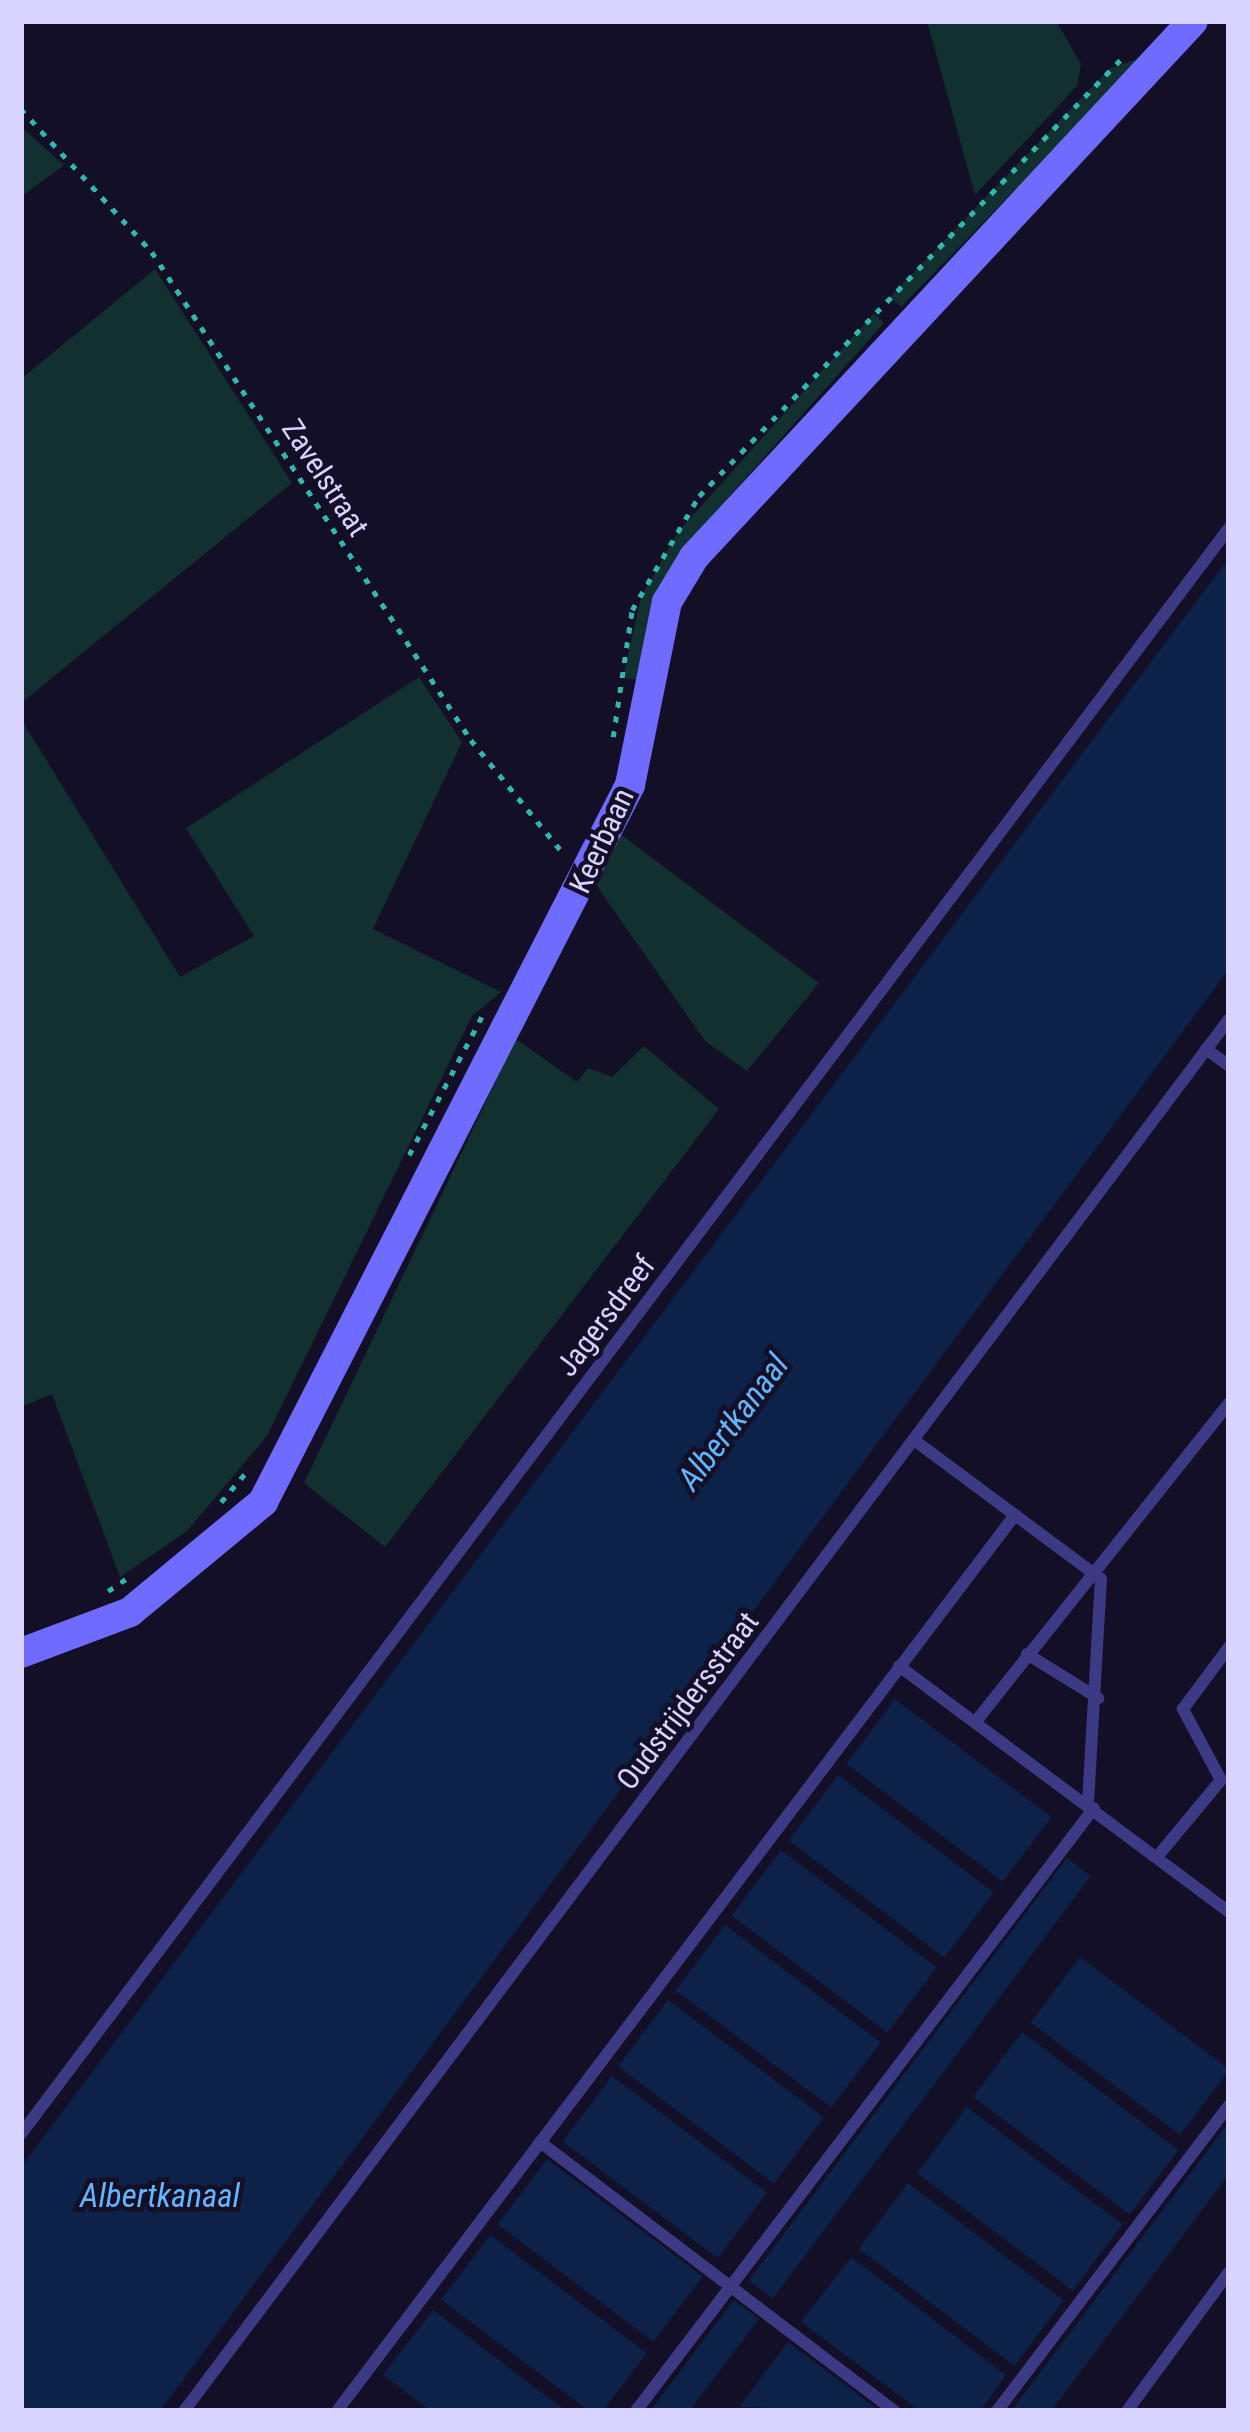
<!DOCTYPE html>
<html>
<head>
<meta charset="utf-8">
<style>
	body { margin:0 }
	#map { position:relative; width:1250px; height:2432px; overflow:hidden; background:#130f26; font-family:"Roboto Condensed",sans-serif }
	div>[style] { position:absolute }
	.green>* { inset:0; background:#12302f }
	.water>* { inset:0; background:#0c2248; transform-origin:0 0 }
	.path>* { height:4.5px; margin-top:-2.25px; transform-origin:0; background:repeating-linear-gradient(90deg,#2fb8b0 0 6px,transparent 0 15px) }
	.lane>* { height:12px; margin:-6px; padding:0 6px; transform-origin:6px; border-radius:6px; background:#3d3a85 }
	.secondary>* { height:30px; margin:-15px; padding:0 15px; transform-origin:15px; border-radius:15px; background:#6f6bff }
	span { translate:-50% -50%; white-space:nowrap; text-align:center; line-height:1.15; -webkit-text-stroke:9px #130f26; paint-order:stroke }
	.street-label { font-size:30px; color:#d9d4ff }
	.water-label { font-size:33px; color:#62b6ff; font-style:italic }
	.frame { position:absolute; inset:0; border:24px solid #d9d4ff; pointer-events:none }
</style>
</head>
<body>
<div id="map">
	<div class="green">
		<i style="clip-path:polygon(927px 21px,1056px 21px,1081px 64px,1077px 86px,975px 195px)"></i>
		<i style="clip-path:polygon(1144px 57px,901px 307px,890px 297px,1110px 68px)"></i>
		<i style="clip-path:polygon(21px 127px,64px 165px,21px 197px)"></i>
		<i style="clip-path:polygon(155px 269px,292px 483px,21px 703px,21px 379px)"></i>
		<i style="clip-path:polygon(874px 313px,884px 323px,695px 535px,638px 680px,623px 678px,641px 597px,678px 532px)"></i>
		<i style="clip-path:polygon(419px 677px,462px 742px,373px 929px,501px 992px,472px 1016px,267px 1436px,187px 1531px,120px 1577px,52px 1394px,21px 1407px,21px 719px,180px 977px,254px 936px,186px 828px)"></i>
		<i style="clip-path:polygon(619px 833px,819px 983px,747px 1071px,705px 1041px,594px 882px)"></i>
		<i style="clip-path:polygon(516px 1039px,577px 1082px,588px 1068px,612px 1077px,644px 1046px,719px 1109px,385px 1547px,304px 1483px)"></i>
	</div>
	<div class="water">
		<i style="clip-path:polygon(1229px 558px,1229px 969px,160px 2411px,21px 2411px,21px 2167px)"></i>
		<i style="left:895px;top:1699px;width:196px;height:81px;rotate:37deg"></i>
		<i style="left:838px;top:1775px;width:195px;height:82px;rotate:37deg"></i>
		<i style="left:781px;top:1850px;width:195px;height:82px;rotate:37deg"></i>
		<i style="left:1067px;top:1858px;width:30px;height:529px;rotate:37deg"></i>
		<i style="left:725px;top:1925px;width:195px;height:82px;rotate:37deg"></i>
		<i style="left:1080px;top:1957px;width:187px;height:82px;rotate:37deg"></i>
		<i style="left:668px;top:2000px;width:195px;height:83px;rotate:37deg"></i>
		<i style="left:1022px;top:2032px;width:196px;height:81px;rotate:37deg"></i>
		<i style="left:612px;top:2076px;width:194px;height:82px;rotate:37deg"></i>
		<i style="left:967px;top:2107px;width:195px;height:83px;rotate:37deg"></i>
		<i style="clip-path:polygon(1229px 2122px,1229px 2174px,1051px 2411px,1011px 2411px)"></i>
		<i style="left:547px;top:2159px;width:195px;height:82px;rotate:37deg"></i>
		<i style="left:908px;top:2183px;width:195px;height:82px;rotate:37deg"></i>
		<i style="left:490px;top:2235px;width:196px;height:81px;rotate:37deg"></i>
		<i style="clip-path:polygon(851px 2257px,1006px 2375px,980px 2411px,920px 2411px,801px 2322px)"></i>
		<i style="clip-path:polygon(734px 2300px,759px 2319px,689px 2411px,650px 2411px)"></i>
		<i style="clip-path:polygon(433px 2310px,566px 2411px,431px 2411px,383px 2375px)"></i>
		<i style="clip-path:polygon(788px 2342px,880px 2411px,739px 2407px)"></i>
	</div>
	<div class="path">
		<i style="left:21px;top:109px;width:194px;rotate:47.5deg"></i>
		<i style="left:152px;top:252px;width:583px;rotate:56.83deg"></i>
		<i style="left:471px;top:740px;width:147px;rotate:50.8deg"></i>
		<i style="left:613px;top:737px;width:128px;rotate:-81.5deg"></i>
		<i style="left:632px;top:610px;width:132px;rotate:-59.6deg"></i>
		<i style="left:699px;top:496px;width:613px;rotate:-45.99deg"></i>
		<i style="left:409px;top:1155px;width:161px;rotate:-62.3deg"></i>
		<i style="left:221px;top:1502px;width:42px;rotate:-49.8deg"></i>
		<i style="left:108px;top:1591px;width:25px;rotate:-34deg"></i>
	</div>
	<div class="lane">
		<i style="left:1206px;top:1049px;width:29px;rotate:36deg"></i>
		<i style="left:914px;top:1440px;width:218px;rotate:36.6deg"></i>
		<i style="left:1027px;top:1654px;width:84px;rotate:31.8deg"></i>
		<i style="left:899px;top:1666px;width:412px;rotate:36.7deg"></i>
		<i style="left:977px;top:1720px;width:405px;rotate:-51.5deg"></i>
		<i style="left:1088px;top:1803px;width:225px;rotate:-86.7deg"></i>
		<i style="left:1157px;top:1857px;width:100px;rotate:-50.3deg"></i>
		<i style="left:1221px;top:1780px;width:81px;rotate:-118.2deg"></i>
		<i style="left:1183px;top:1709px;width:77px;rotate:-53.4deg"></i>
		<i style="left:21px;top:2134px;width:2010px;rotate:-53.05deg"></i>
		<i style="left:540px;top:2142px;width:445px;rotate:37.2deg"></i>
		<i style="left:184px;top:2411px;width:1741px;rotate:-53.1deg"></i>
		<i style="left:337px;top:2411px;width:1124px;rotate:-52.89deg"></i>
		<i style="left:636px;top:2411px;width:757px;rotate:-52.78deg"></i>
		<i style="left:997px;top:2411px;width:384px;rotate:-52.8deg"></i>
		<i style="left:1127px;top:2411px;width:172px;rotate:-53.7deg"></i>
	</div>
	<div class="secondary">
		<i style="left:21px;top:1653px;width:116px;rotate:-20.6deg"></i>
		<i style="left:130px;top:1612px;width:173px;rotate:-39.6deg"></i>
		<i style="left:263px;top:1502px;width:805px;rotate:-62.89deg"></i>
		<i style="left:630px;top:785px;width:187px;rotate:-78.6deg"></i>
		<i style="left:667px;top:602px;width:52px;rotate:-59deg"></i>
		<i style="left:694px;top:557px;width:732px;rotate:-47.05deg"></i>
	</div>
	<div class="street-label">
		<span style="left:325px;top:478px;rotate:57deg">Zavelstraat</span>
		<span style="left:602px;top:841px;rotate:-65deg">Keerbaan</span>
		<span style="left:606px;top:1316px;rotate:-53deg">Jagersdreef</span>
		<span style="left:688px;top:1701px;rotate:-53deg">Oudstrijdersstraat</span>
	</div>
	<div class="water-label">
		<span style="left:733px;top:1422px;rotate:-53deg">Albertkanaal</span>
		<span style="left:160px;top:2196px">Albertkanaal</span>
	</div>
	<div class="frame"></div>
</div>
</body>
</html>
